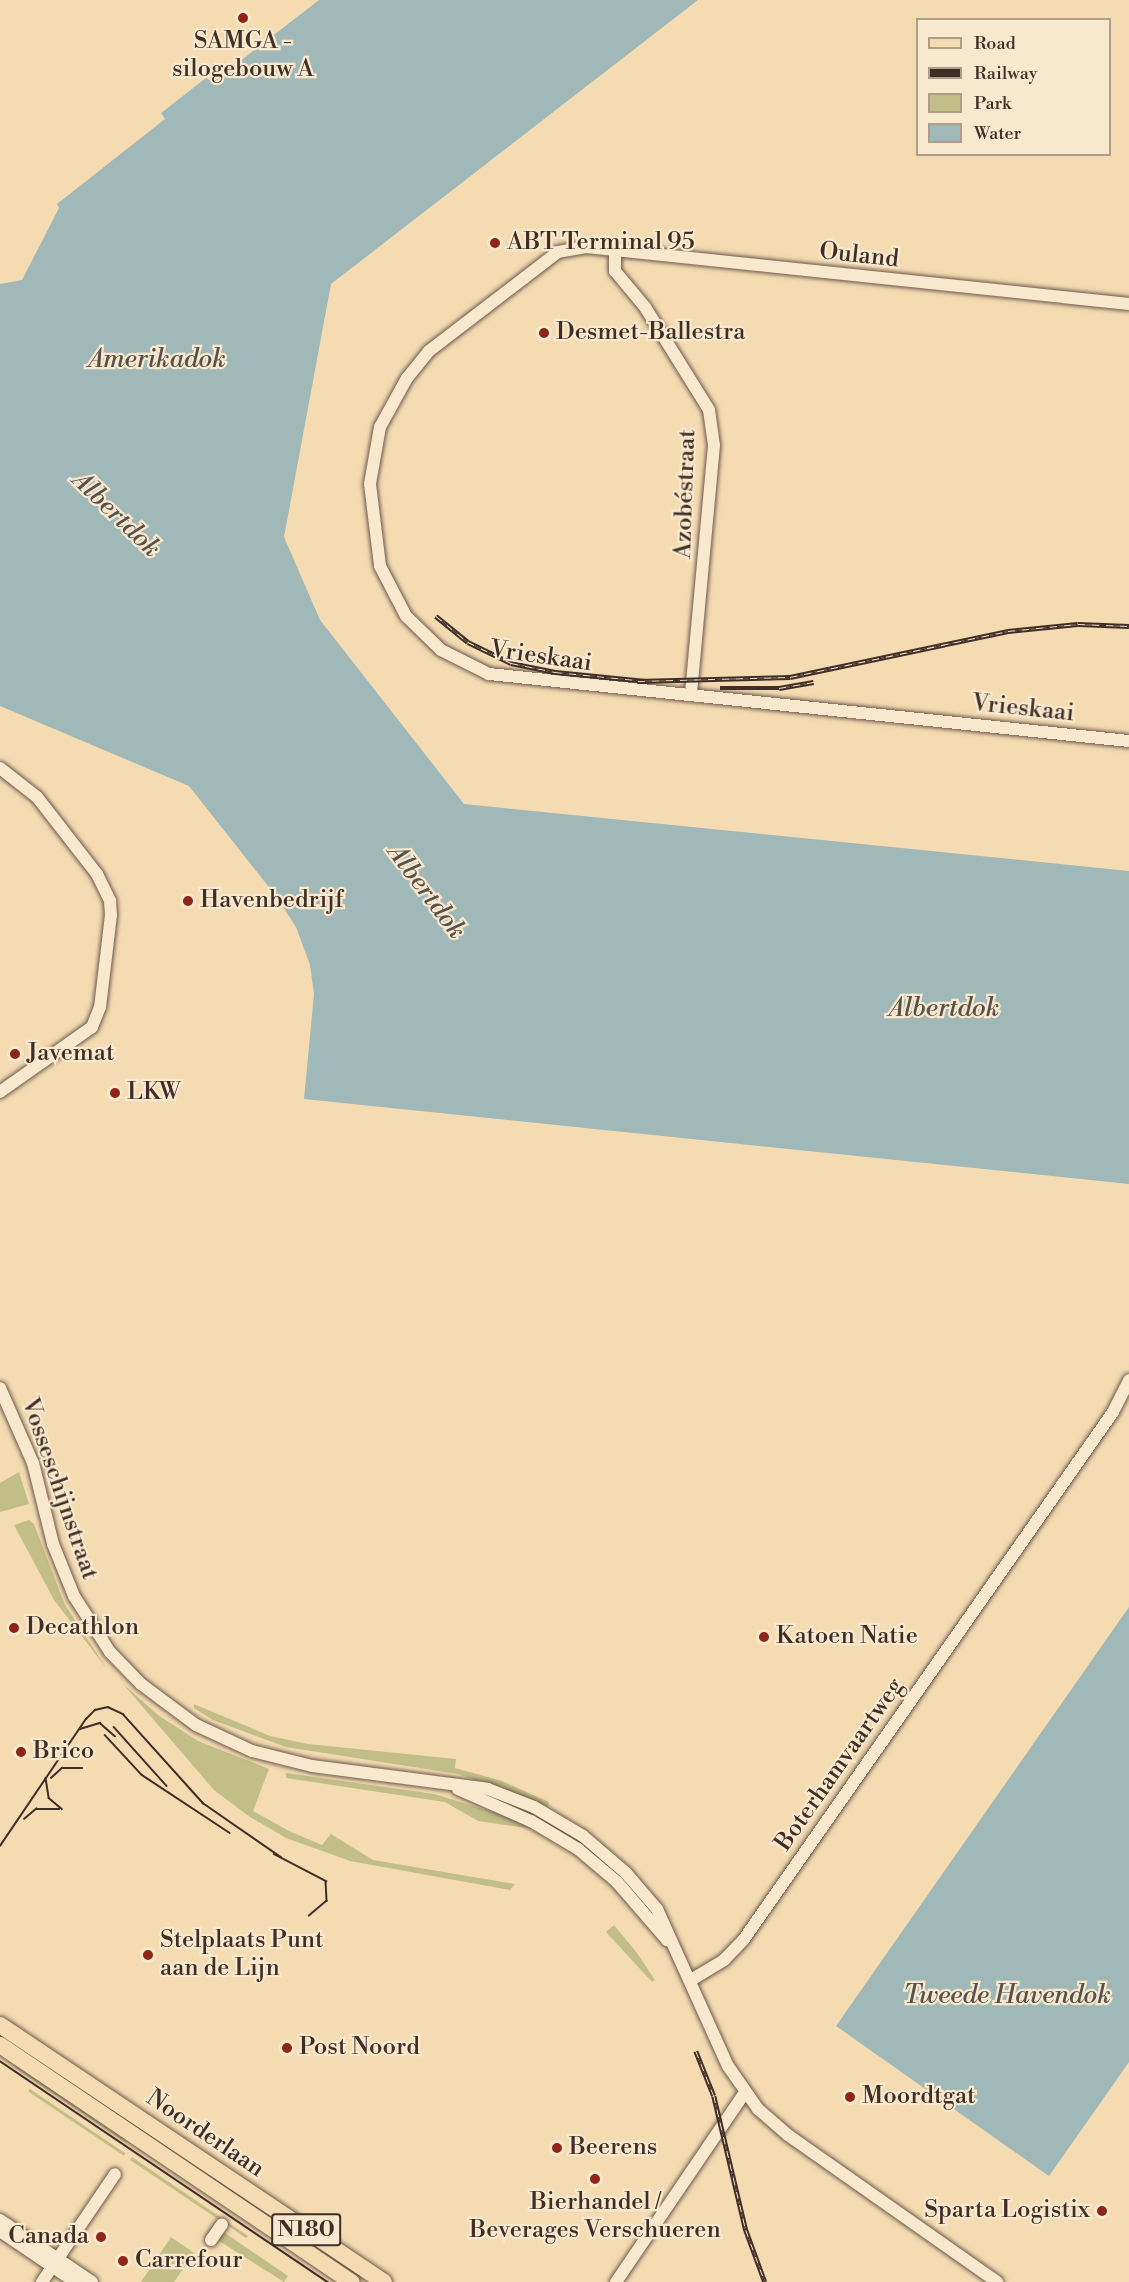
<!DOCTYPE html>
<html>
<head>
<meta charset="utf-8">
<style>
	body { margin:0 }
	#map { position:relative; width:1129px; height:2282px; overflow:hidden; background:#f4dbb2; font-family:"Libre Bodoni",serif }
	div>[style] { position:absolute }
	.green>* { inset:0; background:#c2be87; transform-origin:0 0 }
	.water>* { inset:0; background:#a0b8b7 }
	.roads { filter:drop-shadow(0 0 2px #6c584a) drop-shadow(0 0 2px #6c584a) }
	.minor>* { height:12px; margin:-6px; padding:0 6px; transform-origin:6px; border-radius:6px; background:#f8e8cd }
	.major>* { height:16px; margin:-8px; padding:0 8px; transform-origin:8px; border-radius:8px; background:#f4dbb2 }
	.tram>* { height:1.5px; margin:-0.75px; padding:0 0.75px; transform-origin:0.75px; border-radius:0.75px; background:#3f2d27 }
	.rail>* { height:4.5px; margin-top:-2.25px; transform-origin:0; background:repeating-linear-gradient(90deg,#f8e8cd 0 7px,#3f2d27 0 14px); box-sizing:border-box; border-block:2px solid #3f2d27 }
	.dots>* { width:16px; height:16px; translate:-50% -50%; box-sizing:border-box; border:3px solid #f8e8cd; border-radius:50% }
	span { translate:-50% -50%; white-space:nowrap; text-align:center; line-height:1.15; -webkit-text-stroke:4.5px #f8e8cd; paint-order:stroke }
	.shield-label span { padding:2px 4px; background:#f8e8cd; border:2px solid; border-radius:4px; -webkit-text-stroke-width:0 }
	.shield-label { font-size:22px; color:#3f2d27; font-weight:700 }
	.poi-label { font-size:24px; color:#3f2d27 }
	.left { translate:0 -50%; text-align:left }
	.right { translate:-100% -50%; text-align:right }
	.street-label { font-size:24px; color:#3f2d27 }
	.water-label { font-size:26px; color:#57504b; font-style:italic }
	.legend { position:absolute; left:916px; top:18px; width:195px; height:138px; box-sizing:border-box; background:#f8e8cd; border:2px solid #ae9d8b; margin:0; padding:8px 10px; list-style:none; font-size:18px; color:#3f2d27 }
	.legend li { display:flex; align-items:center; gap:12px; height:30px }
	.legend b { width:30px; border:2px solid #ae9d8b }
</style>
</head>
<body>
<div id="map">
	<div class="green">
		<i style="clip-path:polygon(19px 1472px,29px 1504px,0 1512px,0 1483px)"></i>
		<i style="clip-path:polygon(29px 1520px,34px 1524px,65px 1605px,107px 1669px,54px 1600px,14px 1525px)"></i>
		<i style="clip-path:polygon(123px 1684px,158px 1715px,198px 1741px,269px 1769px,253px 1811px,289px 1831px,322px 1845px,331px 1834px,373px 1860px,515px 1884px,510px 1890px,350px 1861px,286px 1838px,250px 1817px,214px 1790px)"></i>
		<i style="clip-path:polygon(194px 1704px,270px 1736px,308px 1744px,456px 1759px,455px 1768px,502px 1781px,549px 1802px,548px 1807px,458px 1774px,286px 1747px,213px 1720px,194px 1708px)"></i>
		<i style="clip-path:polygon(286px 1773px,434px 1794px,509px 1817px,533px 1829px,478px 1821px,445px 1802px,286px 1778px)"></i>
		<i style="clip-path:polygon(614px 1925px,637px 1953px,655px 1980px,652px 1982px,606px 1932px)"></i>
		<i style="clip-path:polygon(18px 2061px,121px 2136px,128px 2144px,14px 2067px)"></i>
		<i style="left:30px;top:2089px;width:115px;height:3px;rotate:34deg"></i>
		<i style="clip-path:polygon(132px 2157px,248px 2236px,246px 2238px,130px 2160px)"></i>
		<i style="clip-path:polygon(222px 2231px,288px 2276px,284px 2282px,216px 2239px)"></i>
		<i style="clip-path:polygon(171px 2237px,194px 2253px,174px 2282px,141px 2282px)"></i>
	</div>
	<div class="water">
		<i style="clip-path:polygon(319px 0,698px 0,331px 284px,284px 537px,320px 620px,464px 804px,1129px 871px,1129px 1184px,304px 1099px,314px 994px,310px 965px,296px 927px,276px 896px,189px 786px,0 706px,0 284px,22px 280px,59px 208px,57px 204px,165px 119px,161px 113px,206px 78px,213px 82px)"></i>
		<i style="clip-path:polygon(1129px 1607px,1129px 2062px,1049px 2176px,836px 2026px)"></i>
	</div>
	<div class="roads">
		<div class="minor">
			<i style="left:615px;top:251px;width:20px;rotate:90deg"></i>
			<i style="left:615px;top:271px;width:47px;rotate:50.2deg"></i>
			<i style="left:645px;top:307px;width:121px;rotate:58.1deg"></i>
			<i style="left:709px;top:410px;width:35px;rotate:82deg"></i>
			<i style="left:714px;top:445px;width:251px;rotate:95.3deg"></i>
			<i style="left:1129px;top:304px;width:546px;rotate:-174.01deg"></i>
			<i style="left:586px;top:247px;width:28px;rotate:170deg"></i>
			<i style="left:558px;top:252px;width:163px;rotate:142.5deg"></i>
			<i style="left:429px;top:351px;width:35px;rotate:129deg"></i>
			<i style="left:407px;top:378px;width:56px;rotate:118.9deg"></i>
			<i style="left:380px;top:427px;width:58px;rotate:100deg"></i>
			<i style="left:370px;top:484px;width:83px;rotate:83deg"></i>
			<i style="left:380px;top:566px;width:56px;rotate:62.5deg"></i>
			<i style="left:406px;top:616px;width:49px;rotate:44.2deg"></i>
			<i style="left:441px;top:650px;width:54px;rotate:26.6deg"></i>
			<i style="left:489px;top:674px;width:643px;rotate:5.98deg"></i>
			<i style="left:0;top:768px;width:47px;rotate:38.1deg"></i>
			<i style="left:37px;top:797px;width:98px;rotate:52.1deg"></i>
			<i style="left:97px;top:874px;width:30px;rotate:64deg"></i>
			<i style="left:110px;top:901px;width:14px;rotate:86deg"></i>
			<i style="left:111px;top:915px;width:93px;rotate:96.8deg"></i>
			<i style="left:100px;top:1007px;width:22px;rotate:112deg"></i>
			<i style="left:92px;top:1027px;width:113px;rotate:144.8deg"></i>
			<i style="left:0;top:1388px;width:82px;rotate:66.3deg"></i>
			<i style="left:33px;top:1463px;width:83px;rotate:76.1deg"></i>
			<i style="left:53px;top:1544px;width:56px;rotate:68deg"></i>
			<i style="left:74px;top:1596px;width:67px;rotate:57.3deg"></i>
			<i style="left:110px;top:1652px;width:45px;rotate:45.9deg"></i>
			<i style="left:141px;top:1684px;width:69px;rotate:36.7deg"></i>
			<i style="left:196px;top:1725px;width:62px;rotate:24.9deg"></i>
			<i style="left:252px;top:1751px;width:62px;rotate:14deg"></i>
			<i style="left:312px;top:1766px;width:177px;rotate:7.4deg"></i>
			<i style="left:488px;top:1789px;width:49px;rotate:21.4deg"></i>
			<i style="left:534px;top:1807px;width:57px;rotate:30.6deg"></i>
			<i style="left:583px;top:1836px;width:57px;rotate:40.7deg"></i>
			<i style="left:626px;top:1873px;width:48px;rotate:49.3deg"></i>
			<i style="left:657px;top:1909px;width:172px;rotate:65.7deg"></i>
			<i style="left:728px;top:2066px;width:52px;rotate:55.1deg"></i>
			<i style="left:758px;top:2109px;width:40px;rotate:41deg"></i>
			<i style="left:788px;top:2135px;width:256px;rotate:35.1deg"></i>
			<i style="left:458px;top:1789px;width:80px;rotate:23.7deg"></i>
			<i style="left:531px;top:1821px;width:55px;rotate:30.8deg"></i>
			<i style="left:578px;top:1849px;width:51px;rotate:40.2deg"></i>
			<i style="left:617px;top:1882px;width:77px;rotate:49.2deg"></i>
			<i style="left:691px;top:1980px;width:39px;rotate:-31deg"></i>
			<i style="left:724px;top:1960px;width:29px;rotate:-46deg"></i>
			<i style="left:744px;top:1939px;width:643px;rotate:-55deg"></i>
			<i style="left:1113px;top:1412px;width:36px;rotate:-63deg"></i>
			<i style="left:0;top:2220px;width:111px;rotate:34deg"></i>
			<i style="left:0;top:2231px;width:91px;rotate:34.2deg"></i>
			<i style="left:211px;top:2240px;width:19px;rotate:-55deg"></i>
			<i style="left:42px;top:2282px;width:130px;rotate:-55.9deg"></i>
			<i style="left:616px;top:2282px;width:230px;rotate:-55.8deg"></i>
		</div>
		<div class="major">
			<i style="left:0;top:2025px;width:462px;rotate:33.8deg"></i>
			<i style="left:0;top:2045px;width:424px;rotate:34deg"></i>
		</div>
	</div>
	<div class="tram">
		<i style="left:114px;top:1727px;width:79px;rotate:48.1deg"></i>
		<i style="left:80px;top:1729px;width:21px;rotate:-17deg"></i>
		<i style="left:100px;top:1723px;width:20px;rotate:41deg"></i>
		<i style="left:105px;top:1735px;width:54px;rotate:47.2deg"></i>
		<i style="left:142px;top:1775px;width:105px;rotate:33.4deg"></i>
		<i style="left:46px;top:1778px;width:20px;rotate:81deg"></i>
		<i style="left:49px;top:1798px;width:17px;rotate:40deg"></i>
		<i style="left:51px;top:1778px;width:15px;rotate:-42deg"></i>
		<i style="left:62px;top:1768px;width:20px"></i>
		<i style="left:24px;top:1819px;width:16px;rotate:-40deg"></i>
		<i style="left:36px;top:1809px;width:23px"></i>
		<i style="left:0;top:1846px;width:153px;rotate:-55.9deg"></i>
		<i style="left:86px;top:1719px;width:13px;rotate:-45deg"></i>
		<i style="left:95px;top:1710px;width:13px;rotate:-13deg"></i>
		<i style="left:108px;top:1707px;width:17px;rotate:25deg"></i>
		<i style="left:123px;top:1714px;width:120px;rotate:48deg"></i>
		<i style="left:203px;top:1803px;width:95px;rotate:34.7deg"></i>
		<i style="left:274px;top:1854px;width:59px;rotate:27.4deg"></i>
		<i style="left:326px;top:1881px;width:20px;rotate:87deg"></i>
		<i style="left:327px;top:1901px;width:23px;rotate:140deg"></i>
		<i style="left:0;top:2061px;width:396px;rotate:34deg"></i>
	</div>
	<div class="rail">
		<i style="left:436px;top:616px;width:41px;rotate:39.1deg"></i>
		<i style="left:468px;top:642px;width:48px;rotate:26deg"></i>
		<i style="left:511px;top:663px;width:45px;rotate:11.6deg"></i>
		<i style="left:555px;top:672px;width:91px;rotate:5.6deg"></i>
		<i style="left:638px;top:681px;width:152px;rotate:-1.5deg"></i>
		<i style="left:790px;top:677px;width:223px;rotate:-11.9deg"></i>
		<i style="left:1008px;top:631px;width:70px;rotate:-5.7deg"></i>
		<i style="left:1078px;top:624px;width:51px;rotate:2.2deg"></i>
		<i style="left:720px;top:688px;width:59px"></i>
		<i style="left:779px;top:688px;width:35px;rotate:-10deg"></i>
		<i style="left:696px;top:2051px;width:48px;rotate:68.2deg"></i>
		<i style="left:714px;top:2096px;width:138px;rotate:76.6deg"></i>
		<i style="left:746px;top:2230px;width:55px;rotate:69.9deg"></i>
	</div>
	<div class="dots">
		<i style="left:243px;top:18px;background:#8f2418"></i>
		<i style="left:495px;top:243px;background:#8f2418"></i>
		<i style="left:544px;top:333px;background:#8f2418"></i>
		<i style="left:188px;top:901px;background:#8f2418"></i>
		<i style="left:15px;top:1054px;background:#8f2418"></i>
		<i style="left:115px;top:1093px;background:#8f2418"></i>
		<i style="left:14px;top:1628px;background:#8f2418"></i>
		<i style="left:764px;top:1637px;background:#8f2418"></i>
		<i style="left:21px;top:1752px;background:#8f2418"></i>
		<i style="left:148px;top:1955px;background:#8f2418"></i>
		<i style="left:287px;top:2048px;background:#8f2418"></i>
		<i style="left:850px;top:2097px;background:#8f2418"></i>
		<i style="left:557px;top:2148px;background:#8f2418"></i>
		<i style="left:595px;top:2179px;background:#8f2418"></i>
		<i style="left:1102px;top:2211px;background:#8f2418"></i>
		<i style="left:101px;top:2237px;background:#8f2418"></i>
		<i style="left:123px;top:2261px;background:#8f2418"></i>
	</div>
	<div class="shield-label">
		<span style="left:306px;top:2230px">N180</span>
	</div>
	<div class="poi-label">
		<span style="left:243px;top:56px">SAMGA -<br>silogebouw A</span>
		<span class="left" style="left:507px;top:243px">ABT Terminal 95</span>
		<span class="left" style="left:556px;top:333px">Desmet-Ballestra</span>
		<span class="left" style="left:200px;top:901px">Havenbedrijf</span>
		<span class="left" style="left:27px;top:1054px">Javemat</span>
		<span class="left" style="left:127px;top:1093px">LKW</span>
		<span class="left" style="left:26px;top:1628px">Decathlon</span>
		<span class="left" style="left:776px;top:1637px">Katoen Natie</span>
		<span class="left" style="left:33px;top:1752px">Brico</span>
		<span class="left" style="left:160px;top:1955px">Stelplaats Punt<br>aan de Lijn</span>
		<span class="left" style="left:299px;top:2048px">Post Noord</span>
		<span class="left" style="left:862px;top:2097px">Moordtgat</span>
		<span class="left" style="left:569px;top:2148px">Beerens</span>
		<span style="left:595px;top:2217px">Bierhandel /<br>Beverages Verschueren</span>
		<span class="right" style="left:1090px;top:2211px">Sparta Logistix</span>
		<span class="right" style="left:89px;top:2237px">Canada</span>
		<span class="left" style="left:135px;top:2261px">Carrefour</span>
	</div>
	<div class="street-label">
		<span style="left:859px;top:256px;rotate:6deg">Ouland</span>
		<span style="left:686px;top:494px;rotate:-88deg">Azobéstraat</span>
		<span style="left:541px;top:657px;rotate:8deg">Vrieskaai</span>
		<span style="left:1023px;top:709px;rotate:6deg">Vrieskaai</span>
		<span style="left:59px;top:1489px;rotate:71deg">Vosseschijnstraat</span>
		<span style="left:840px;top:1765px;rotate:-55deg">Boterhamvaartweg</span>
		<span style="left:205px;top:2134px;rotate:34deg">Noorderlaan</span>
	</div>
	<div class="water-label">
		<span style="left:157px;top:360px">Amerikadok</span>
		<span style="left:116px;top:515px;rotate:44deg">Albertdok</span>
		<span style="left:426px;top:892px;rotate:53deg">Albertdok</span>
		<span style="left:944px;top:1009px">Albertdok</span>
		<span style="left:1007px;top:1996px">Tweede Havendok</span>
	</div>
	<ul class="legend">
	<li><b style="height:8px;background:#f4dbb2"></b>Road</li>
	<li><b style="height:8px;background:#3f2d27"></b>Railway</li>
	<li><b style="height:16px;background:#c2be87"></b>Park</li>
	<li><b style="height:16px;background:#a0b8b7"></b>Water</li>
	</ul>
</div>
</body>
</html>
